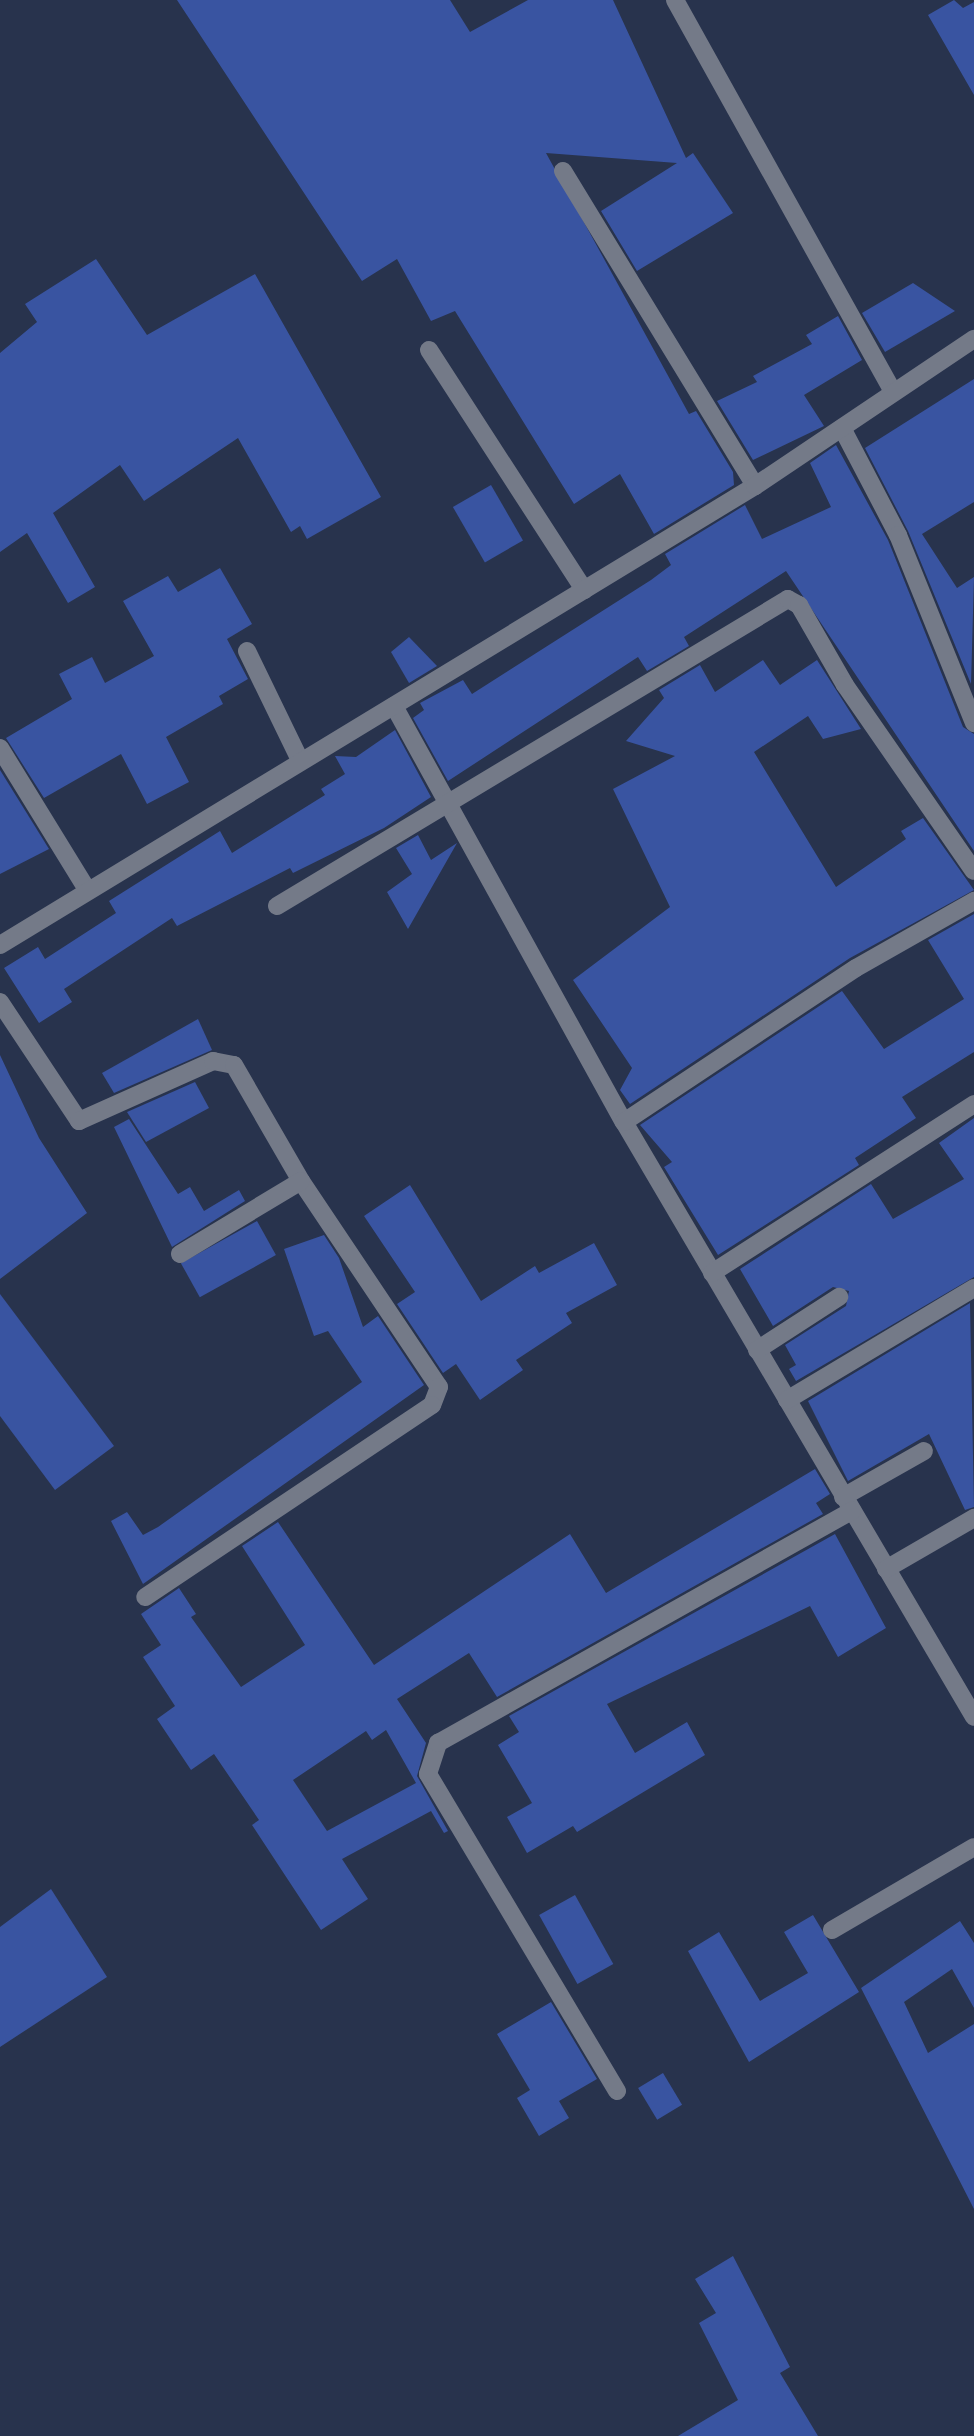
<!DOCTYPE html>
<html>
<head>
<meta charset="utf-8">
<style>
	body { margin:0 }
	#map { position:relative; width:974px; height:2436px; overflow:hidden; background:#28334d; font-family:Manrope,sans-serif }
	div>[style] { position:absolute }
	.building>* { inset:0; background:#3954a1; transform-origin:0 0 }
	.minor>* { height:18px; margin:-9px; padding:0 9px; transform-origin:9px; border-radius:9px; background:#747a88 }
	span { translate:-50% -50%; white-space:nowrap; text-align:center; line-height:1.15; -webkit-text-stroke:6px #1e2942; paint-order:stroke }
</style>
</head>
<body>
<div id="map">
	<div class="building">
		<i style="clip-path:polygon(177px 0,450px 0,470px 32px,528px 0,613px 0,686px 158px,693px 153px,733px 213px,637px 271px,601px 211px,677px 163px,546px 153px,689px 414px,696px 411px,733px 472px,734px 485px,654px 534px,620px 474px,574px 504px,455px 311px,431px 321px,397px 259px,362px 281px)"></i>
		<i style="clip-path:polygon(954px 0,963px 8px,974px 2px,974px 95px,928px 15px)"></i>
		<i style="clip-path:polygon(96px 259px,147px 335px,255px 274px,381px 497px,307px 539px,300px 526px,291px 532px,238px 438px,144px 501px,120px 465px,53px 513px,95px 587px,68px 603px,27px 533px,0 552px,0 353px,37px 322px,25px 304px)"></i>
		<i style="clip-path:polygon(913px 283px,955px 311px,885px 352px,862px 313px)"></i>
		<i style="clip-path:polygon(838px 316px,862px 360px,804px 395px,824px 426px,753px 460px,717px 401px,757px 382px,753px 376px,812px 344px,806px 335px)"></i>
		<i style="clip-path:polygon(974px 379px,974px 502px,922px 534px,957px 588px,974px 577px,971px 684px,908px 531px,865px 448px)"></i>
		<i style="clip-path:polygon(836px 445px,888px 540px,963px 727px,974px 734px,974px 851px,786px 571px,684px 637px,689px 646px,647px 671px,638px 657px,448px 781px,413px 718px,424px 710px,420px 703px,463px 680px,472px 694px,651px 580px,671px 565px,665px 554px,745px 505px,762px 539px,831px 507px,810px 463px)"></i>
		<i style="left:491px;top:485px;width:64px;height:44px;rotate:60deg"></i>
		<i style="clip-path:polygon(220px 568px,252px 624px,227px 639px,248px 679px,219px 696px,223px 704px,166px 737px,189px 782px,147px 804px,121px 754px,44px 798px,6px 738px,72px 699px,59px 674px,92px 657px,105px 683px,154px 656px,123px 601px,168px 576px,178px 592px)"></i>
		<i style="clip-path:polygon(409px 637px,437px 666px,409px 683px,391px 652px)"></i>
		<i style="clip-path:polygon(763px 660px,780px 685px,817px 660px,861px 729px,823px 739px,808px 716px,754px 752px,836px 887px,906px 839px,901px 831px,923px 818px,974px 890px,850px 958px,630px 1104px,620px 1090px,632px 1068px,573px 980px,670px 907px,613px 789px,675px 756px,626px 741px,664px 698px,659px 690px,700px 665px,715px 692px)"></i>
		<i style="clip-path:polygon(395px 730px,431px 797px,384px 828px,293px 873px,290px 868px,177px 926px,172px 918px,64px 989px,72px 1002px,39px 1023px,4px 968px,38px 947px,45px 959px,116px 913px,109px 901px,220px 831px,232px 853px,325px 795px,321px 789px,345px 774px,335px 756px,356px 757px)"></i>
		<i style="clip-path:polygon(0 770px,49px 849px,0 874px)"></i>
		<i style="clip-path:polygon(418px 835px,431px 860px,457px 843px,408px 929px,387px 892px,412px 874px,396px 848px)"></i>
		<i style="clip-path:polygon(974px 914px,974px 1052px,902px 1097px,916px 1118px,855px 1158px,859px 1165px,718px 1255px,664px 1167px,672px 1162px,640px 1125px,842px 991px,884px 1049px,964px 999px,928px 940px)"></i>
		<i style="clip-path:polygon(198px 1019px,212px 1050px,114px 1093px,102px 1073px)"></i>
		<i style="clip-path:polygon(0 1055px,39px 1138px,87px 1213px,0 1279px)"></i>
		<i style="clip-path:polygon(195px 1082px,209px 1108px,146px 1142px,127px 1112px)"></i>
		<i style="clip-path:polygon(974px 1118px,974px 1277px,796px 1381px,789px 1369px,796px 1365px,785px 1345px,846px 1306px,849px 1291px,833px 1287px,773px 1326px,740px 1269px,871px 1184px,893px 1219px,964px 1179px,939px 1143px)"></i>
		<i style="clip-path:polygon(129px 1119px,178px 1194px,190px 1187px,204px 1211px,239px 1190px,245px 1201px,172px 1247px,114px 1127px)"></i>
		<i style="clip-path:polygon(410px 1185px,481px 1301px,535px 1266px,539px 1273px,594px 1243px,617px 1285px,566px 1313px,572px 1323px,516px 1360px,523px 1370px,480px 1400px,456px 1364px,443px 1373px,397px 1304px,415px 1292px,364px 1216px)"></i>
		<i style="left:257px;top:1221px;width:39px;height:87px;rotate:61deg"></i>
		<i style="clip-path:polygon(324px 1235px,339px 1258px,363px 1327px,378px 1316px,424px 1385px,143px 1584px,111px 1521px,127px 1512px,143px 1535px,158px 1527px,362px 1382px,328px 1331px,314px 1336px,284px 1249px)"></i>
		<i style="clip-path:polygon(0 1294px,114px 1446px,55px 1490px,0 1416px)"></i>
		<i style="clip-path:polygon(970px 1303px,974px 1507px,965px 1510px,929px 1434px,848px 1481px,808px 1401px)"></i>
		<i style="clip-path:polygon(evenodd,815px 1469px,830px 1494px,816px 1503px,823px 1514px,497px 1697px,469px 1653px,397px 1699px,426px 1743px,417px 1776px,448px 1831px,444px 1833px,431px 1811px,342px 1859px,368px 1899px,321px 1930px,252px 1825px,259px 1820px,214px 1754px,191px 1770px,157px 1719px,175px 1706px,143px 1657px,161px 1645px,141px 1614px,179px 1588px,196px 1614px,191px 1617px,241px 1687px,305px 1645px,242px 1546px,278px 1522px,374px 1665px,570px 1534px,606px 1593px,815px 1469px,386px 1730px,416px 1783px,327px 1831px,293px 1780px,366px 1731px,372px 1740px,386px 1730px)"></i>
		<i style="clip-path:polygon(835px 1534px,886px 1628px,838px 1657px,810px 1606px,607px 1704px,635px 1753px,687px 1722px,705px 1755px,577px 1832px,573px 1826px,527px 1853px,507px 1817px,532px 1803px,498px 1745px,519px 1732px,509px 1716px)"></i>
		<i style="clip-path:polygon(51px 1889px,107px 1977px,0 2047px,0 1927px)"></i>
		<i style="left:575px;top:1895px;width:79px;height:41px;rotate:61deg"></i>
		<i style="clip-path:polygon(813px 1915px,859px 1992px,749px 2062px,688px 1951px,719px 1932px,760px 2001px,808px 1973px,784px 1932px)"></i>
		<i style="clip-path:polygon(960px 1921px,974px 1943px,974px 2008px,952px 1969px,904px 2002px,928px 2053px,974px 2024px,974px 2209px,861px 1988px)"></i>
		<i style="clip-path:polygon(551px 2002px,597px 2079px,559px 2101px,569px 2118px,539px 2136px,517px 2098px,530px 2090px,497px 2034px)"></i>
		<i style="left:663px;top:2073px;width:37px;height:29px;rotate:59deg"></i>
		<i style="clip-path:polygon(733px 2256px,790px 2367px,780px 2373px,818px 2436px,678px 2436px,738px 2400px,699px 2323px,716px 2313px,695px 2279px)"></i>
	</div>
	<div class="minor">
		<i style="left:675px;top:0;width:449px;rotate:60.9deg"></i>
		<i style="left:563px;top:171px;width:369px;rotate:58.6deg"></i>
		<i style="left:429px;top:350px;width:286px;rotate:57.1deg"></i>
		<i style="left:842px;top:428px;width:121px;rotate:62.4deg"></i>
		<i style="left:898px;top:535px;width:203px;rotate:68deg"></i>
		<i style="left:247px;top:651px;width:121px;rotate:64.1deg"></i>
		<i style="left:394px;top:706px;width:475px;rotate:61.1deg"></i>
		<i style="left:624px;top:1122px;width:690px;rotate:59.53deg"></i>
		<i style="left:0;top:748px;width:164px;rotate:58.4deg"></i>
		<i style="left:277px;top:906px;width:596px;rotate:-31deg"></i>
		<i style="left:788px;top:599px;width:13px;rotate:29deg"></i>
		<i style="left:799px;top:605px;width:92px;rotate:60.1deg"></i>
		<i style="left:845px;top:685px;width:226px;rotate:55.3deg"></i>
		<i style="left:0;top:945px;width:884px;rotate:-31.3deg"></i>
		<i style="left:755px;top:486px;width:264px;rotate:-33.9deg"></i>
		<i style="left:0;top:1002px;width:143px;rotate:56.4deg"></i>
		<i style="left:79px;top:1121px;width:147px;rotate:-24.1deg"></i>
		<i style="left:213px;top:1061px;width:21px;rotate:11deg"></i>
		<i style="left:234px;top:1065px;width:134px;rotate:60deg"></i>
		<i style="left:301px;top:1181px;width:248px;rotate:56.2deg"></i>
		<i style="left:439px;top:1387px;width:19px;rotate:111deg"></i>
		<i style="left:432px;top:1405px;width:345px;rotate:146.2deg"></i>
		<i style="left:624px;top:1122px;width:278px;rotate:-33.6deg"></i>
		<i style="left:856px;top:968px;width:136px;rotate:-29.6deg"></i>
		<i style="left:180px;top:1254px;width:141px;rotate:-31.1deg"></i>
		<i style="left:712px;top:1273px;width:312px;rotate:-32.8deg"></i>
		<i style="left:757px;top:1350px;width:98px;rotate:-32.9deg"></i>
		<i style="left:787px;top:1400px;width:218px;rotate:-30.9deg"></i>
		<i style="left:843px;top:1497px;width:93px;rotate:-29.6deg"></i>
		<i style="left:886px;top:1569px;width:102px;rotate:-30.1deg"></i>
		<i style="left:832px;top:1930px;width:164px;rotate:-30.3deg"></i>
		<i style="left:617px;top:2091px;width:369px;rotate:-120.8deg"></i>
		<i style="left:428px;top:1774px;width:33px;rotate:-72deg"></i>
		<i style="left:438px;top:1743px;width:475px;rotate:-29.3deg"></i>
	</div>
</div>
</body>
</html>
